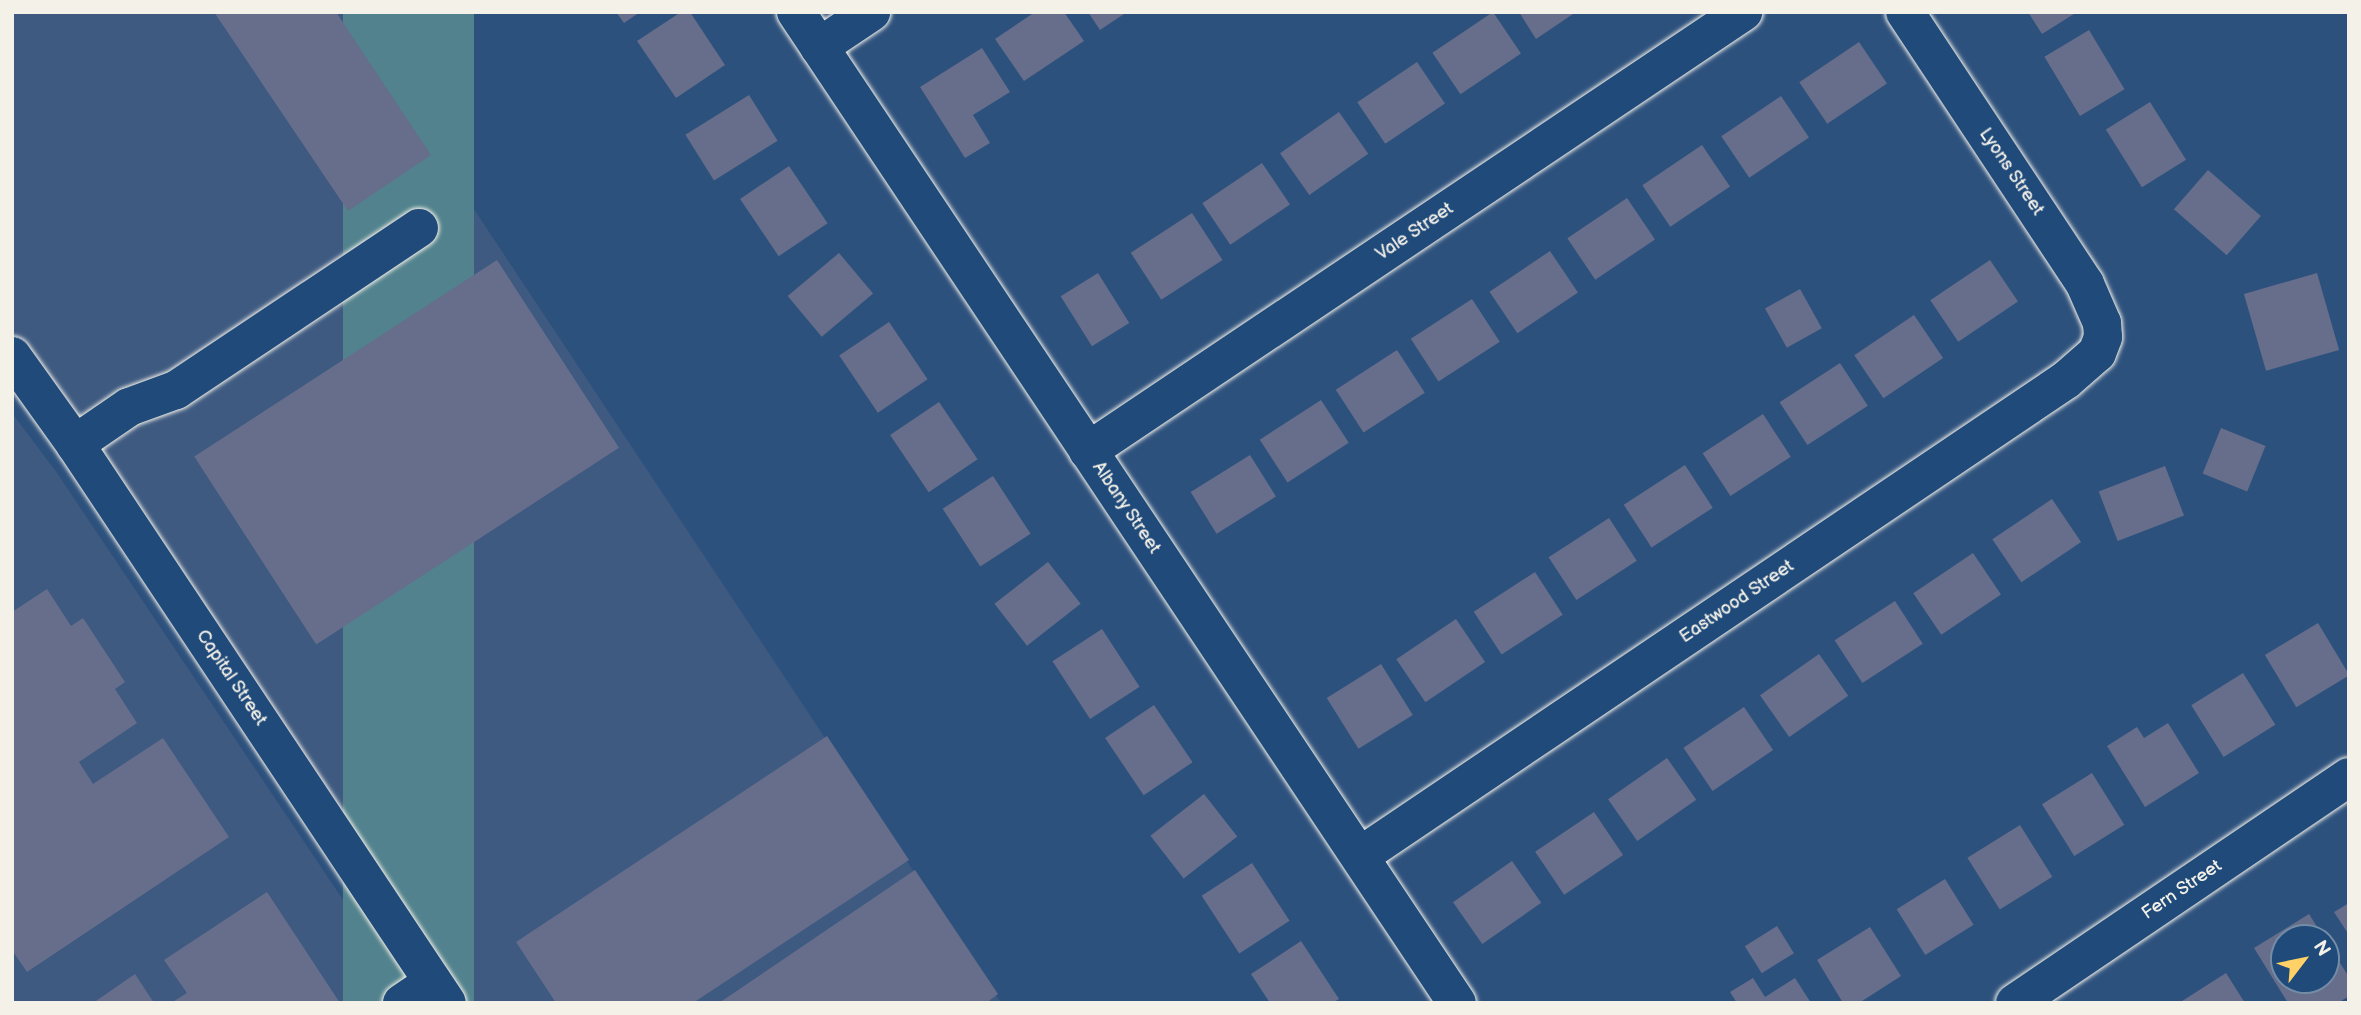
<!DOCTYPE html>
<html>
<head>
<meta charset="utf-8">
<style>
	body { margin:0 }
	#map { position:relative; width:2361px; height:1015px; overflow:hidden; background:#2d517d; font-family:"Balsamiq Sans",sans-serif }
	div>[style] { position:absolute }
	.built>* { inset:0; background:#3e5a81 }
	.green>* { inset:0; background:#51828d; transform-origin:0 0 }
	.building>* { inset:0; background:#676e8b; transform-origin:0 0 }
	.roads { filter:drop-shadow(0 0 2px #f4f1e8) drop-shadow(0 0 2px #f4f1e8) }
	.minor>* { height:38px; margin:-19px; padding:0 19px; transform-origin:19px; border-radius:19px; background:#1f4a7a }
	span { translate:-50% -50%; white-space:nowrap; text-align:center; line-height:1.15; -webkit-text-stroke:5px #1f4a7a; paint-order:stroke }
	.street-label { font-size:18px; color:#f4f1e8 }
	.frame { position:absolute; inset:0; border:14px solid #f4f1e8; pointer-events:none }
	.north { position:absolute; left:2270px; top:924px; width:70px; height:70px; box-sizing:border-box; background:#1f4a7a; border:2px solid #748da6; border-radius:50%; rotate:58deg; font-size:19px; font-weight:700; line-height:28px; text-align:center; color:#f4f1e8 }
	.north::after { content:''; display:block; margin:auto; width:24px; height:32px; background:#ffd166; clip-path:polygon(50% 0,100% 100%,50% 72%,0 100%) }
</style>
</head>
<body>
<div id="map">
	<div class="built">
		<i style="clip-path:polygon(12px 12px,343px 12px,1001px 1003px,466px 1003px,183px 577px,12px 337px)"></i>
		<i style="clip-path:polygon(12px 413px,57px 473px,412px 1003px,12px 1003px)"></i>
	</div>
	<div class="green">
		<i style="left:343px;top:12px;width:131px;height:1190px"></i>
	</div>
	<div class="building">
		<i style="clip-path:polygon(214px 12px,336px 12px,431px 155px,348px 211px)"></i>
		<i style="clip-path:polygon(616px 12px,640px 12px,624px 23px)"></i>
		<i style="clip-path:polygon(681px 12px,690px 12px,725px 65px,676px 98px,637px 41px)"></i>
		<i style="clip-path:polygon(1035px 12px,1064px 12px,1084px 41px,1024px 81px,995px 39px)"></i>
		<i style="clip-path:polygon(1088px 12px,1127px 12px,1100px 30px)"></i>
		<i style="left:1493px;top:12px;width:50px;height:73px;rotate:56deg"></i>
		<i style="clip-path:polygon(1519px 12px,1576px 12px,1536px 39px)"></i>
		<i style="clip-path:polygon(2028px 12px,2077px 12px,2042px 34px)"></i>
		<i style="left:2089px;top:30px;width:69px;height:52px;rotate:59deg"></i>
		<i style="left:1859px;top:42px;width:50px;height:72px;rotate:56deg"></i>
		<i style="clip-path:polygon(982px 48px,1010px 92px,973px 115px,990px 143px,965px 158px,920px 87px)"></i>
		<i style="left:1417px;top:62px;width:50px;height:72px;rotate:56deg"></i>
		<i style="left:749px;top:95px;width:54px;height:75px;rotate:58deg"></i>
		<i style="left:1781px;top:96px;width:50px;height:72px;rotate:56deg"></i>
		<i style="left:2150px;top:102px;width:68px;height:52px;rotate:58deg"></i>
		<i style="left:1339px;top:112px;width:51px;height:72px;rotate:55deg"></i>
		<i style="left:1702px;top:145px;width:50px;height:72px;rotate:56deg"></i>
		<i style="left:1262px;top:163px;width:50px;height:72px;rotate:56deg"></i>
		<i style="left:789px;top:166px;width:69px;height:59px;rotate:56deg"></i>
		<i style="left:2208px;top:170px;width:70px;height:52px;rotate:41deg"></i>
		<i style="left:1627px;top:198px;width:50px;height:72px;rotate:56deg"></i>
		<i style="left:1192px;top:213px;width:56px;height:73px;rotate:57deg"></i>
		<i style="left:1550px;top:251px;width:50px;height:73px;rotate:56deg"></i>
		<i style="left:839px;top:253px;width:53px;height:67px;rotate:50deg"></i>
		<i style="left:497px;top:260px;width:224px;height:361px;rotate:57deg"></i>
		<i style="left:1990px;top:260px;width:50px;height:72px;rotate:56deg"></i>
		<i style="left:1098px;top:273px;width:59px;height:44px;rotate:58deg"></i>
		<i style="left:2317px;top:273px;width:80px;height:76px;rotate:74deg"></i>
		<i style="left:1800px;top:289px;width:45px;height:40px;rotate:61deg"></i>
		<i style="left:1472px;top:299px;width:51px;height:73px;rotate:57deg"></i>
		<i style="left:1914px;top:315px;width:52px;height:72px;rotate:56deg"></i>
		<i style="left:889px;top:322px;width:69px;height:60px;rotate:56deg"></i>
		<i style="left:1397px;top:350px;width:51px;height:73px;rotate:57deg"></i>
		<i style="left:1840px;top:363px;width:51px;height:72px;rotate:57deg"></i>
		<i style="left:1321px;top:400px;width:51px;height:73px;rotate:57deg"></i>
		<i style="left:939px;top:402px;width:69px;height:59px;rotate:56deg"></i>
		<i style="left:1763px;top:414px;width:51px;height:72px;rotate:57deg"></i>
		<i style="left:2221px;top:428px;width:48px;height:49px;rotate:22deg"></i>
		<i style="left:1250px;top:455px;width:49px;height:70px;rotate:58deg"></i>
		<i style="left:1685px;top:465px;width:51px;height:73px;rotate:57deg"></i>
		<i style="left:2165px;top:466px;width:53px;height:71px;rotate:69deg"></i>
		<i style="left:993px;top:476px;width:69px;height:60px;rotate:57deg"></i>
		<i style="left:2052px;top:499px;width:52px;height:72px;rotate:56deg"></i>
		<i style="left:1609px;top:518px;width:51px;height:72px;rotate:57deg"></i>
		<i style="left:1973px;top:553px;width:50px;height:72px;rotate:56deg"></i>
		<i style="left:1048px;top:562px;width:53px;height:68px;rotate:52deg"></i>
		<i style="left:1535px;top:572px;width:51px;height:73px;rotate:57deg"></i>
		<i style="clip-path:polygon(47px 589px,71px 626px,83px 618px,125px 682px,115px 689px,137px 723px,79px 762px,93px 784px,163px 738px,229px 837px,27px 972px,12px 950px,12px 612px)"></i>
		<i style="left:1895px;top:601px;width:51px;height:72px;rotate:57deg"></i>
		<i style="left:1456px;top:619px;width:52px;height:72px;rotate:56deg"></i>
		<i style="left:2318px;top:623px;width:61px;height:62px;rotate:59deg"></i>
		<i style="left:1102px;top:629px;width:69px;height:59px;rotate:57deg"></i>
		<i style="left:1819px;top:654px;width:51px;height:72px;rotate:55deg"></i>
		<i style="left:1381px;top:664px;width:60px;height:64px;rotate:58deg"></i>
		<i style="left:2243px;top:673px;width:61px;height:61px;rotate:58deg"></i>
		<i style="left:1154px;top:705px;width:69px;height:59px;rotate:56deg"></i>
		<i style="left:1744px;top:707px;width:52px;height:73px;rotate:56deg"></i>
		<i style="clip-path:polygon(2168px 723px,2199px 773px,2145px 807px,2107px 746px,2137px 727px,2144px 738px)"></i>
		<i style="clip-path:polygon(827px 736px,909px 860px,693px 1003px,556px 1003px,516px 942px)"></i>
		<i style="left:1667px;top:758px;width:51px;height:72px;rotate:55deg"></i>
		<i style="left:2092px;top:773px;width:61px;height:59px;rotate:58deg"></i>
		<i style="left:1204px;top:794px;width:54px;height:68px;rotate:52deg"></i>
		<i style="left:1594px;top:812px;width:52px;height:71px;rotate:56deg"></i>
		<i style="left:2020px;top:825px;width:61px;height:62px;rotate:58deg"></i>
		<i style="left:1512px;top:861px;width:51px;height:72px;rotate:55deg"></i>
		<i style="left:1252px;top:863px;width:69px;height:60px;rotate:57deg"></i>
		<i style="clip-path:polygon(915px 870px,998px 994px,986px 1003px,719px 1003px)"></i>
		<i style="left:1945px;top:879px;width:54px;height:57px;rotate:58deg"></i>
		<i style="clip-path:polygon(267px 892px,340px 1003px,171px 1003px,187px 993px,164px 960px)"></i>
		<i style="clip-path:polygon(2349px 903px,2349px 935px,2334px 912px)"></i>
		<i style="clip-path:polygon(2309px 914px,2324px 938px,2284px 938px,2284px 980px,2326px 980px,2326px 941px,2349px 977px,2349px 996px,2338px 1003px,2288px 1003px,2254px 948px)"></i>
		<i style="left:1777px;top:926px;width:32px;height:38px;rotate:58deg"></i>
		<i style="clip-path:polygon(1870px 927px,1901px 976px,1859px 1003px,1843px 1003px,1817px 960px)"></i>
		<i style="clip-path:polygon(1301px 941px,1339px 999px,1332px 1003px,1270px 1003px,1251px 974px)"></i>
		<i style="clip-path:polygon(2226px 973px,2245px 1003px,2179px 1003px)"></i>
		<i style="clip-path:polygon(135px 974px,154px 1003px,93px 1003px)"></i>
		<i style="clip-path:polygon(1753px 978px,1765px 997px,1795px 978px,1811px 1003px,1737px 1003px,1730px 992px)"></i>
	</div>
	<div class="roads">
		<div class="minor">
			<i style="left:796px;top:12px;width:1191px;rotate:56.3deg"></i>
			<i style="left:819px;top:47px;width:63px;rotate:-33.9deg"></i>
			<i style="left:12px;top:356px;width:108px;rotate:54.4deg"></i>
			<i style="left:75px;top:444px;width:671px;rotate:56.36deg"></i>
			<i style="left:75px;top:444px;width:65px;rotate:-34.4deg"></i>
			<i style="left:129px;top:407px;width:50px;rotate:-19.9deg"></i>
			<i style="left:176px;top:390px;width:292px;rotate:-33.7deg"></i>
			<i style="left:1088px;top:451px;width:789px;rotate:-33.83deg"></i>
			<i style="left:1360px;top:856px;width:851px;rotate:-33.99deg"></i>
			<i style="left:2066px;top:380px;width:41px;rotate:-41.1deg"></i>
			<i style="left:2097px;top:353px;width:17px;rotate:-69deg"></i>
			<i style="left:2103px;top:337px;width:14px;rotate:-94deg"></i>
			<i style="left:2102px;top:323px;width:43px;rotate:-113.6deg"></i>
			<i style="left:2085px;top:284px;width:326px;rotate:-123.5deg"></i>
			<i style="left:402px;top:1003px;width:37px;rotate:-34deg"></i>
			<i style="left:2015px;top:1003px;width:403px;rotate:-34.1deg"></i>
		</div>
	</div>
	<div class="street-label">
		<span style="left:2011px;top:172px;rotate:56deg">Lyons Street</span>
		<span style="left:1415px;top:232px;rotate:-34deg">Vale Street</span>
		<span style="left:1126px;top:508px;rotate:56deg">Albany Street</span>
		<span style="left:1737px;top:602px;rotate:-34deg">Eastwood Street</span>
		<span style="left:231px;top:678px;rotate:56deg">Capital Street</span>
		<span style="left:2182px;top:890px;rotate:-34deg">Fern Street</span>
	</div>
	<div class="frame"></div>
	<div class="north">N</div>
</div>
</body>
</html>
